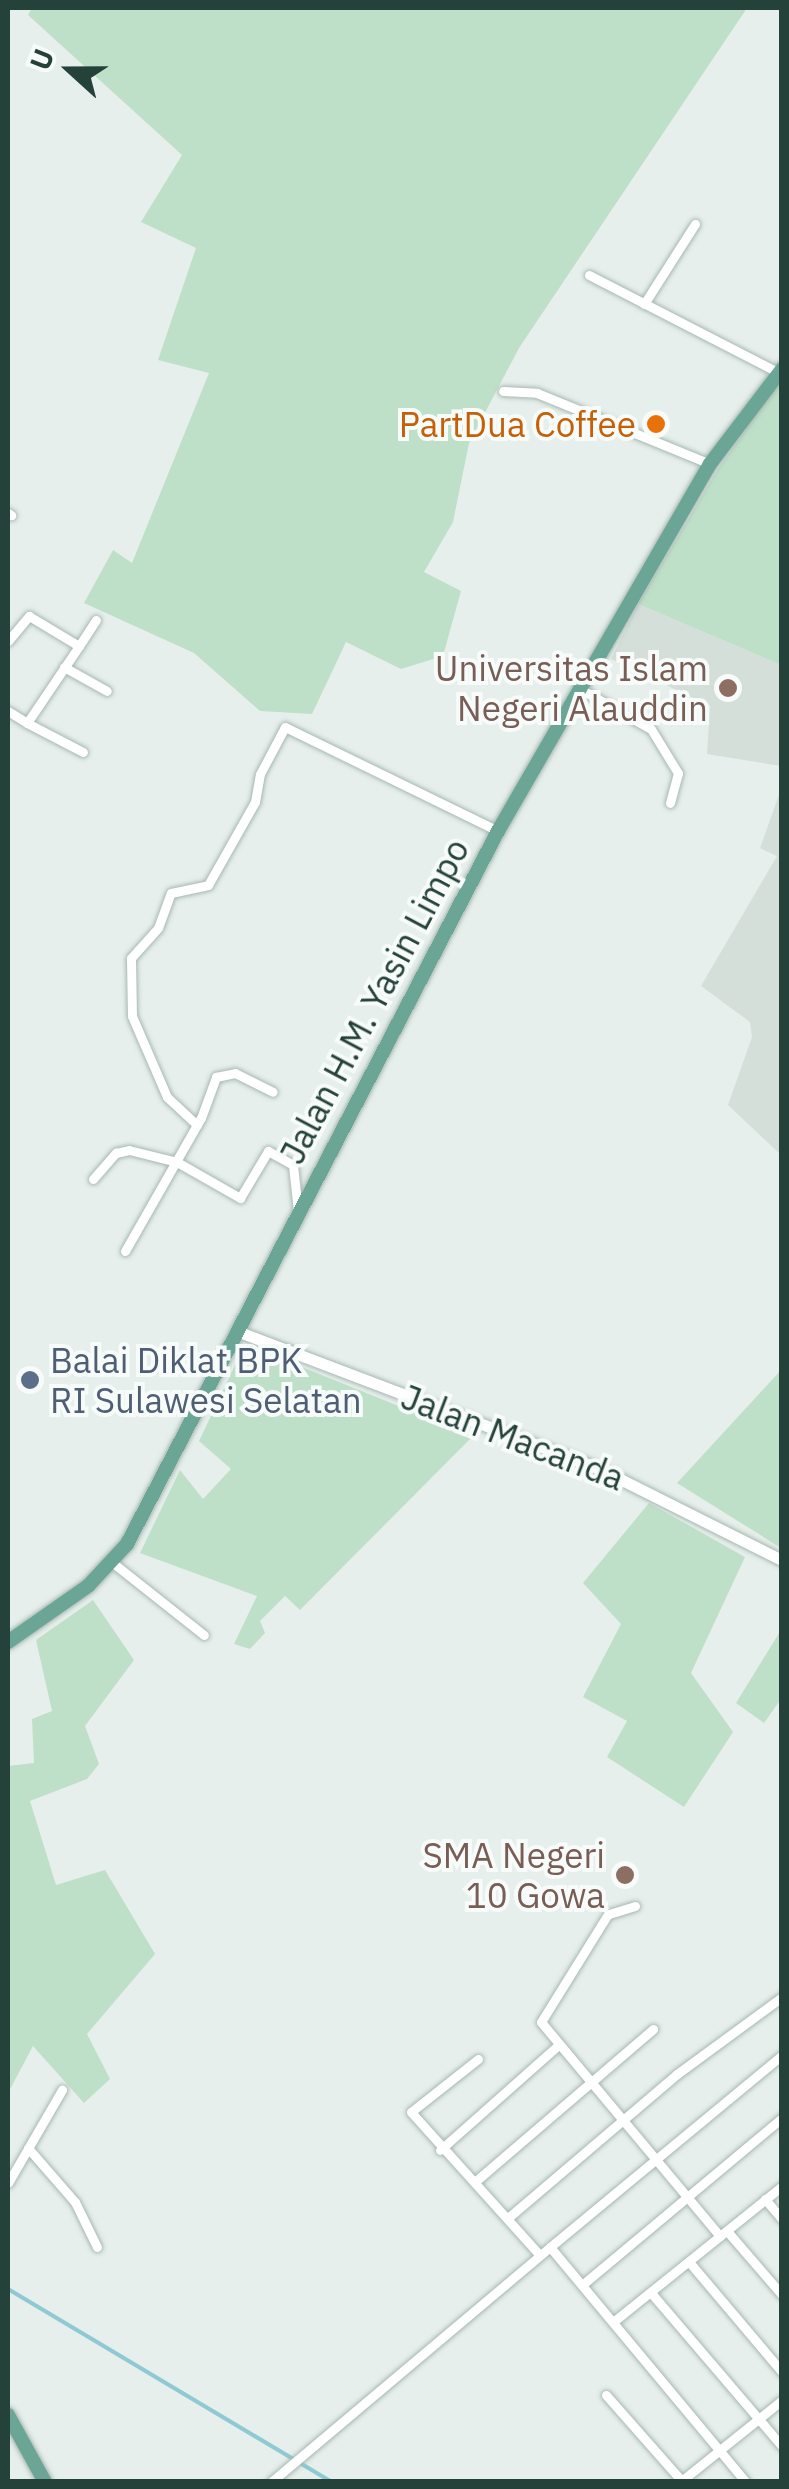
<!DOCTYPE html>
<html>
<head>
<meta charset="utf-8">
<style>
	body { margin:0 }
	#map { position:relative; width:789px; height:2489px; overflow:hidden; background:#e6efeb; font-family:"IBM Plex Sans",sans-serif }
	div>[style] { position:absolute }
	.built>* { inset:0; background:#d4dfda }
	.green>* { inset:0; background:#bfe0c8 }
	.stream>* { height:4px; margin:-2px; padding:0 2px; transform-origin:2px; border-radius:2px; background:#8ec9d4 }
	.roads { filter:drop-shadow(0 0 2px #a8b8b2) drop-shadow(0 0 2px #a8b8b2) }
	.minor>* { height:9px; margin:-4.5px; padding:0 4.5px; transform-origin:4.5px; border-radius:4.5px; background:#fff }
	.tertiary>* { height:11px; margin:-5.5px; padding:0 5.5px; transform-origin:5.5px; border-radius:5.5px; background:#fff }
	.primary>* { height:14px; margin:-7px; padding:0 7px; transform-origin:7px; border-radius:7px; background:#6aa596 }
	.dots>* { width:28px; height:28px; translate:-50% -50%; box-sizing:border-box; border:5px solid #f7fbf9; border-radius:50% }
	span { translate:-50% -50%; white-space:nowrap; text-align:center; line-height:1.15; -webkit-text-stroke:8px #f7fbf9; paint-order:stroke }
	.food-label { font-size:35px; color:#c56008 }
	.right { translate:-100% -50%; text-align:right }
	.education-label { font-size:35px; color:#785e54 }
	.street-label { font-size:35px; color:#24423a }
	.service-label { font-size:35px; color:#4e5e75 }
	.left { translate:0 -50%; text-align:left }
	.frame { position:absolute; inset:0; border:10px solid #24423a; pointer-events:none }
	.north { position:absolute; left:20px; top:20px; width:100px; height:100px; -webkit-text-stroke:8px #f7fbf9; paint-order:stroke; rotate:291deg; font-size:28px; font-weight:700; line-height:40px; text-align:center; color:#24423a }
	.north::after { content:''; display:block; margin:auto; width:35px; height:45px; background:#24423a; clip-path:polygon(50% 0,100% 100%,50% 72%,0 100%) }
</style>
</head>
<body>
<div id="map">
	<div class="built">
		<i style="clip-path:polygon(638px 604px,781px 665px,781px 766px,707px 754px,710px 706px,611px 659px)"></i>
		<i style="clip-path:polygon(781px 789px,782px 1155px,781px 1155px,728px 1105px,752px 1037px,750px 1022px,701px 986px,777px 856px,760px 848px)"></i>
	</div>
	<div class="green">
		<i style="clip-path:polygon(32px 8px,747px 8px,519px 348px,469px 443px,453px 522px,424px 572px,461px 591px,443px 656px,401px 669px,346px 642px,312px 714px,260px 711px,194px 653px,84px 603px,113px 550px,132px 563px,209px 373px,158px 360px,196px 248px,141px 222px,182px 155px,28px 15px)"></i>
		<i style="clip-path:polygon(781px 379px,781px 665px,638px 604px,718px 469px)"></i>
		<i style="clip-path:polygon(245px 1344px,473px 1436px,300px 1610px,285px 1596px,260px 1621px,265px 1633px,250px 1649px,234px 1644px,257px 1596px,140px 1553px,180px 1470px,203px 1499px,231px 1469px,199px 1441px)"></i>
		<i style="clip-path:polygon(781px 1370px,781px 1548px,677px 1483px)"></i>
		<i style="clip-path:polygon(649px 1503px,745px 1557px,691px 1673px,733px 1732px,684px 1807px,607px 1757px,627px 1721px,583px 1697px,621px 1624px,583px 1583px)"></i>
		<i style="clip-path:polygon(93px 1600px,134px 1660px,85px 1726px,99px 1764px,87px 1779px,30px 1801px,56px 1885px,105px 1870px,155px 1954px,87px 2034px,110px 2079px,84px 2103px,33px 2046px,8px 2093px,8px 1766px,34px 1763px,32px 1719px,52px 1711px,36px 1640px)"></i>
		<i style="clip-path:polygon(781px 1630px,781px 1699px,764px 1723px,736px 1703px)"></i>
	</div>
	<div class="stream">
		<i style="left:8px;top:2289px;width:377px;rotate:30.8deg"></i>
	</div>
	<div class="roads">
		<div class="minor">
			<i style="left:589px;top:275px;width:212px;rotate:27.2deg"></i>
			<i style="left:644px;top:304px;width:95px;rotate:-57.5deg"></i>
			<i style="left:503px;top:391px;width:34px;rotate:3deg"></i>
			<i style="left:537px;top:393px;width:187px;rotate:22.3deg"></i>
			<i style="left:8px;top:513px;width:4px;rotate:34deg"></i>
			<i style="left:8px;top:641px;width:33px;rotate:-50deg"></i>
			<i style="left:29px;top:616px;width:58px;rotate:31deg"></i>
			<i style="left:79px;top:646px;width:31px;rotate:-57deg"></i>
			<i style="left:79px;top:646px;width:93px;rotate:124deg"></i>
			<i style="left:27px;top:723px;width:63px;rotate:27.4deg"></i>
			<i style="left:64px;top:667px;width:49px;rotate:29.2deg"></i>
			<i style="left:580px;top:689px;width:81px;rotate:29.4deg"></i>
			<i style="left:651px;top:729px;width:52px;rotate:58.5deg"></i>
			<i style="left:678px;top:773px;width:31px;rotate:105deg"></i>
			<i style="left:8px;top:711px;width:22px;rotate:32deg"></i>
			<i style="left:197px;top:1125px;width:41px;rotate:-137deg"></i>
			<i style="left:167px;top:1097px;width:88px;rotate:-113.4deg"></i>
			<i style="left:132px;top:1016px;width:58px;rotate:-91deg"></i>
			<i style="left:131px;top:958px;width:40px;rotate:-48deg"></i>
			<i style="left:158px;top:928px;width:37px;rotate:-70deg"></i>
			<i style="left:171px;top:893px;width:38px;rotate:-12deg"></i>
			<i style="left:208px;top:885px;width:95px;rotate:-60.5deg"></i>
			<i style="left:255px;top:802px;width:28px;rotate:-80deg"></i>
			<i style="left:260px;top:774px;width:53px;rotate:-62deg"></i>
			<i style="left:285px;top:727px;width:237px;rotate:26deg"></i>
			<i style="left:93px;top:1179px;width:35px;rotate:-49deg"></i>
			<i style="left:116px;top:1153px;width:13px;rotate:-13deg"></i>
			<i style="left:129px;top:1150px;width:49px;rotate:14deg"></i>
			<i style="left:177px;top:1162px;width:73px;rotate:29.7deg"></i>
			<i style="left:240px;top:1198px;width:55px;rotate:-59.2deg"></i>
			<i style="left:268px;top:1151px;width:29px;rotate:29deg"></i>
			<i style="left:293px;top:1165px;width:47px;rotate:83.9deg"></i>
			<i style="left:125px;top:1251px;width:153px;rotate:-60.3deg"></i>
			<i style="left:201px;top:1118px;width:44px;rotate:-69.9deg"></i>
			<i style="left:216px;top:1077px;width:19px;rotate:-12deg"></i>
			<i style="left:235px;top:1073px;width:42px;rotate:26.6deg"></i>
			<i style="left:113px;top:1563px;width:116px;rotate:38.4deg"></i>
			<i style="left:635px;top:1906px;width:28px;rotate:163deg"></i>
			<i style="left:608px;top:1914px;width:127px;rotate:121.8deg"></i>
			<i style="left:541px;top:2022px;width:279px;rotate:50.1deg"></i>
			<i style="left:478px;top:2059px;width:85px;rotate:141.7deg"></i>
			<i style="left:411px;top:2112px;width:191px;rotate:48deg"></i>
			<i style="left:28px;top:2148px;width:72px;rotate:49deg"></i>
			<i style="left:75px;top:2202px;width:50px;rotate:63.9deg"></i>
			<i style="left:440px;top:2150px;width:157px;rotate:-41.6deg"></i>
			<i style="left:477px;top:2180px;width:232px;rotate:-40.6deg"></i>
			<i style="left:8px;top:2183px;width:108px;rotate:-59.9deg"></i>
			<i style="left:765px;top:2199px;width:26px;rotate:50deg"></i>
			<i style="left:509px;top:2217px;width:221px;rotate:-40.4deg"></i>
			<i style="left:677px;top:2074px;width:130px;rotate:-36.3deg"></i>
			<i style="left:727px;top:2231px;width:84px;rotate:49.3deg"></i>
			<i style="left:550px;top:2247px;width:301px;rotate:-39.6deg"></i>
			<i style="left:690px;top:2263px;width:143px;rotate:49.8deg"></i>
			<i style="left:582px;top:2285px;width:261px;rotate:-39.9deg"></i>
			<i style="left:652px;top:2294px;width:200px;rotate:49.5deg"></i>
			<i style="left:613px;top:2322px;width:217px;rotate:-38.8deg"></i>
			<i style="left:606px;top:2395px;width:113px;rotate:48.6deg"></i>
			<i style="left:271px;top:2482px;width:365px;rotate:-40.1deg"></i>
			<i style="left:550px;top:2247px;width:306px;rotate:50.2deg"></i>
			<i style="left:680px;top:2482px;width:131px;rotate:-38.8deg"></i>
		</div>
		<div class="tertiary">
			<i style="left:237px;top:1331px;width:388px;rotate:20.8deg"></i>
			<i style="left:600px;top:1469px;width:203px;rotate:26.6deg"></i>
		</div>
		<div class="primary">
			<i style="left:8px;top:1642px;width:98px;rotate:-35deg"></i>
			<i style="left:88px;top:1586px;width:57px;rotate:-47.1deg"></i>
			<i style="left:127px;top:1544px;width:804px;rotate:-62.51deg"></i>
			<i style="left:498px;top:831px;width:424px;rotate:-60deg"></i>
			<i style="left:710px;top:464px;width:119px;rotate:-52.8deg"></i>
			<i style="left:8px;top:2415px;width:77px;rotate:61.1deg"></i>
		</div>
	</div>
	<div class="dots">
		<i style="left:656px;top:424px;background:#e8710a"></i>
		<i style="left:728px;top:688px;background:#8d6e63"></i>
		<i style="left:30px;top:1380px;background:#5c6f8a"></i>
		<i style="left:625px;top:1875px;background:#8d6e63"></i>
	</div>
	<div class="food-label">
		<span class="right" style="left:636px;top:424px">PartDua Coffee</span>
	</div>
	<div class="education-label">
		<span class="right" style="left:708px;top:688px">Universitas Islam<br>Negeri Alauddin</span>
		<span class="right" style="left:605px;top:1875px">SMA Negeri<br>10 Gowa</span>
	</div>
	<div class="street-label">
		<span style="left:374px;top:1001px;rotate:-62deg">Jalan H.M. Yasin Limpo</span>
		<span style="left:513px;top:1437px;rotate:21deg">Jalan Macanda</span>
	</div>
	<div class="service-label">
		<span class="left" style="left:50px;top:1380px">Balai Diklat BPK<br>RI Sulawesi Selatan</span>
	</div>
	<div class="frame"></div>
	<div class="north">U</div>
</div>
</body>
</html>
